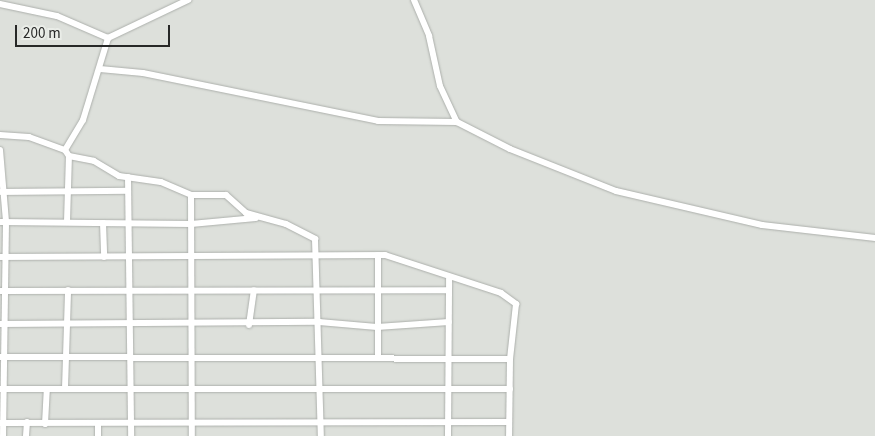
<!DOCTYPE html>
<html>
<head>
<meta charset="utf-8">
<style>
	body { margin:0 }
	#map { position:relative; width:875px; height:436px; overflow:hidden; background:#dde0db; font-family:"Source Sans 3",sans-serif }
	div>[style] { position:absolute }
	.roads { filter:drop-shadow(0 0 1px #acafab) drop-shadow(0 0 1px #acafab) }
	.minor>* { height:6px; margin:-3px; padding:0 3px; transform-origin:3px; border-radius:3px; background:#fff }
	span { translate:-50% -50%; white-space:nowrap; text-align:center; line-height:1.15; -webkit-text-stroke:5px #eaede8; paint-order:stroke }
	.scale { position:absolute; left:15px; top:25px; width:155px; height:22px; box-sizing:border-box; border:2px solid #272827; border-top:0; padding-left:6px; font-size:15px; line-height:18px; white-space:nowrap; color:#272827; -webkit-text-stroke:4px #eaede8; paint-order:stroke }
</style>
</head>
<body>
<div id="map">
	<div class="roads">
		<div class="minor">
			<i style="left:414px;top:0;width:39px;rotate:67deg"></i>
			<i style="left:429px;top:36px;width:51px;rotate:77.6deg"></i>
			<i style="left:440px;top:86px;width:40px;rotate:65deg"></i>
			<i style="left:0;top:4px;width:58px;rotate:11.9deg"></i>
			<i style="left:57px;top:16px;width:56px;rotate:23.3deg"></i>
			<i style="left:108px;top:38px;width:89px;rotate:-25.4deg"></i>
			<i style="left:100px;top:69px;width:43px;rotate:5.3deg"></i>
			<i style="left:143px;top:73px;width:240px;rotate:11.5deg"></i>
			<i style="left:378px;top:121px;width:79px;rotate:0.7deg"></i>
			<i style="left:457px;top:122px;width:59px;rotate:27deg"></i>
			<i style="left:510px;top:149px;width:114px;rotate:21.6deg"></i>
			<i style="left:616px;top:191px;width:150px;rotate:13.1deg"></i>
			<i style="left:762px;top:225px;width:114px;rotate:6.6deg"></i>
			<i style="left:0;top:135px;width:29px;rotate:4deg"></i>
			<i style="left:29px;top:137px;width:38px;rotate:20deg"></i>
			<i style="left:65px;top:150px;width:7px;rotate:56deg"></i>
			<i style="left:69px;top:156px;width:25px;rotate:11deg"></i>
			<i style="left:94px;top:161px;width:29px;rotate:31deg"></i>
			<i style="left:119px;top:176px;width:42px;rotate:8.1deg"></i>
			<i style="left:161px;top:182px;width:33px;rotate:23deg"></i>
			<i style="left:191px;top:195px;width:35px"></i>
			<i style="left:226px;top:195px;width:27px;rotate:42deg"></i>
			<i style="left:246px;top:213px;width:41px;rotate:15.4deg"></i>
			<i style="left:286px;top:224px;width:33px;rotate:27deg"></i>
			<i style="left:315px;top:239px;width:197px;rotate:88.3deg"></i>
			<i style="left:0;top:150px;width:72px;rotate:85.2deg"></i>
			<i style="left:6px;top:222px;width:214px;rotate:90.8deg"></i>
			<i style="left:65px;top:150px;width:35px;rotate:-59deg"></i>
			<i style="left:83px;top:120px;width:86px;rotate:-73deg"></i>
			<i style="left:128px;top:177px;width:259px;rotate:89.3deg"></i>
			<i style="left:1px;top:192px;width:127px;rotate:-0.5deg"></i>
			<i style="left:191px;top:195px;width:241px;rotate:89.8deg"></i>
			<i style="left:0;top:222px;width:191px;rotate:0.6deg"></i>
			<i style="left:191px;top:224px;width:65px;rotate:-5.3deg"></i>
			<i style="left:67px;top:222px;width:66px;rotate:-88.3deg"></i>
			<i style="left:103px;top:223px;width:34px;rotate:88deg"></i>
			<i style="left:378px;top:255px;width:102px;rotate:90deg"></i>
			<i style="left:0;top:257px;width:385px;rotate:-0.3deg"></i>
			<i style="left:385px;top:255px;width:122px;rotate:18.1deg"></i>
			<i style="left:501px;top:293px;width:19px;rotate:36deg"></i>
			<i style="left:516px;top:304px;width:55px;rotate:96.2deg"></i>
			<i style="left:510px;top:359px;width:77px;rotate:90.7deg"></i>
			<i style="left:0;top:291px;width:448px;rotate:-0.1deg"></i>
			<i style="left:0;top:324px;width:319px;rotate:-0.4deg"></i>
			<i style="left:319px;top:322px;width:58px;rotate:4.9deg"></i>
			<i style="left:377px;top:327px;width:72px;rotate:-4deg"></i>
			<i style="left:249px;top:325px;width:35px;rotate:-82deg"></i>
			<i style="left:0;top:357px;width:510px;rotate:0.22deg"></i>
			<i style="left:65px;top:388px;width:98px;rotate:-88.2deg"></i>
			<i style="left:0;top:389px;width:510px"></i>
			<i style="left:0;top:423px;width:509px;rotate:-0.11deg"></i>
			<i style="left:98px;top:423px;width:13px;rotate:90deg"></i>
			<i style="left:45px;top:424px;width:35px;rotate:-87deg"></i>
			<i style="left:26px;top:436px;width:14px;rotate:-86deg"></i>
			<i style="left:448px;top:436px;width:158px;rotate:-89.6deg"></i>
		</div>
	</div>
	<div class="scale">200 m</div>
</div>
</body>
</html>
